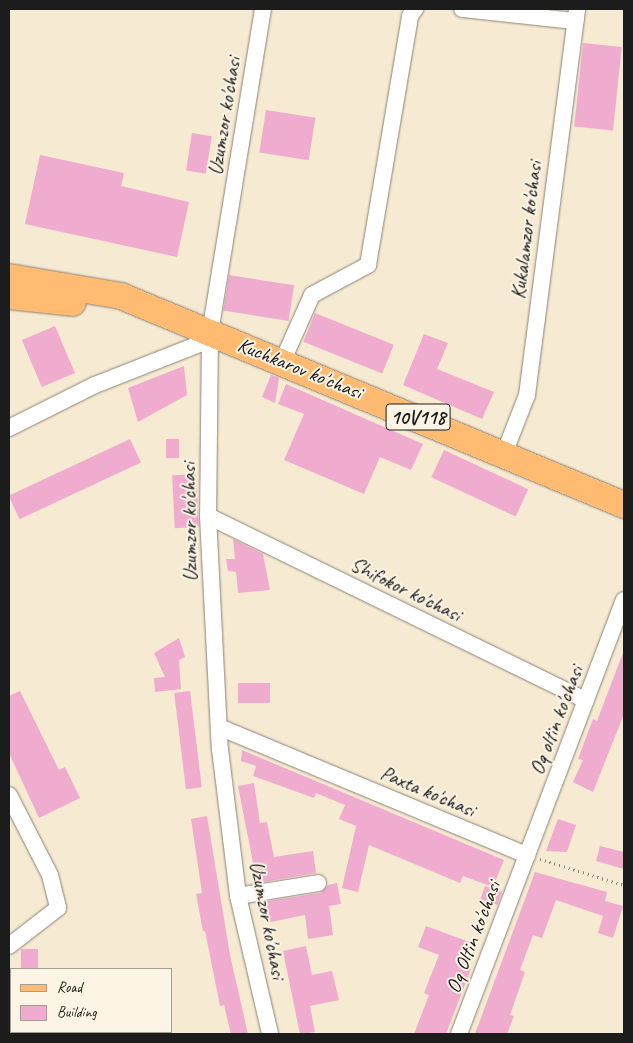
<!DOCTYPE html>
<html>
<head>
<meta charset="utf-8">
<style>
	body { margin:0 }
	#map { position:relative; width:633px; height:1043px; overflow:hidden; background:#f7ead2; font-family:Caveat,sans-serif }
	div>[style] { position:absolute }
	.building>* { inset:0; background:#f0accf; transform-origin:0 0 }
	.path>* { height:2.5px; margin-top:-1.25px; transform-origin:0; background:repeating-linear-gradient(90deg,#8a8377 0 1px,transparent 0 5px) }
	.roads { filter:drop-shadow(0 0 1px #8a8377) drop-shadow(0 0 1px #8a8377) }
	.minor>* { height:16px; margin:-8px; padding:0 8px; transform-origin:8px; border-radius:8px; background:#fff }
	.primary>* { height:26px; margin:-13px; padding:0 13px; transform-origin:13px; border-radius:13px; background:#ffbb71 }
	span { translate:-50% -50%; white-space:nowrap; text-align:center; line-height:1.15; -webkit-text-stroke:4px #fcf5e5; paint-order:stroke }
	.shield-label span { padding:1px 4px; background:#fcf5e5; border:1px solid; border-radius:4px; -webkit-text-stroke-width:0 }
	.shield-label { font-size:20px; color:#1c1c1c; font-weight:700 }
	.street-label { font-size:21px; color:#1c1c1c }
	.frame { position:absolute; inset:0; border:10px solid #1c1c1c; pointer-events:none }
	.legend { position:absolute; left:10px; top:968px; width:162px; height:65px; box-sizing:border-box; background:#fcf5e5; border:1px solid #a29e95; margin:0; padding:6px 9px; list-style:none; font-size:15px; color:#1c1c1c }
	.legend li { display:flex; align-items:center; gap:10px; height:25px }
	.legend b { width:25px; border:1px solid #a29e95 }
</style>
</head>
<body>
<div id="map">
	<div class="building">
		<i style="left:583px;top:43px;width:39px;height:84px;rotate:6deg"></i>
		<i style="left:266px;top:110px;width:50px;height:43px;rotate:9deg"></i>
		<i style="left:192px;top:133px;width:20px;height:38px;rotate:9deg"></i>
		<i style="clip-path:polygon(40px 155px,124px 173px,121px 186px,189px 202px,177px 257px,25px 224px)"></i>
		<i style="left:229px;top:275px;width:66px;height:36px;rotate:9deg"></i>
		<i style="left:315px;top:313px;width:85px;height:31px;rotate:22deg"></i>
		<i style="left:55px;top:326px;width:51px;height:36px;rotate:67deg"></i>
		<i style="clip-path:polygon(424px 334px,448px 343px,437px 369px,494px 392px,482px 419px,403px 385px)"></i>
		<i style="clip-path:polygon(184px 366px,187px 395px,138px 422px,128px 388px)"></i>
		<i style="clip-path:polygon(271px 375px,279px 378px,275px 403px,262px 397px)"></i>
		<i style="clip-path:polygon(286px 384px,423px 444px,411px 470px,380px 457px,364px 494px,284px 460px,304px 414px,278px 404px)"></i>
		<i style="left:130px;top:439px;width:26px;height:134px;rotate:65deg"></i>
		<i style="left:179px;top:439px;width:19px;height:13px;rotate:90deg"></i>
		<i style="left:444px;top:450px;width:93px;height:30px;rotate:25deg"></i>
		<i style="left:196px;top:474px;width:53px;height:24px;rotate:87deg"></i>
		<i style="clip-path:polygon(233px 539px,263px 554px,270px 590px,238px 593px,236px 572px,228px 571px,226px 559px,235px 559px)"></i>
		<i style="clip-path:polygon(179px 638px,185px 657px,179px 660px,181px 689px,155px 692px,154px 678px,165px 677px,154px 653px)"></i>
		<i style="clip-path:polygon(624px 650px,624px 714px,593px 792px,573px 782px,583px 760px,578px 759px,593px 719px,597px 721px)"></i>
		<i style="left:238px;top:683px;width:32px;height:20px"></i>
		<i style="clip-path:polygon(20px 691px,59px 770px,65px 767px,80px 798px,39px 818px,9px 753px,9px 696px)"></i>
		<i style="left:190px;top:691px;width:97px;height:16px;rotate:83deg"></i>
		<i style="clip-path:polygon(242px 750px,504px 860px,493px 887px,463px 876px,460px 883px,369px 845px,358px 892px,342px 888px,356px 826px,339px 819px,345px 805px,316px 793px,314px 798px,253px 776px,256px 766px,241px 761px)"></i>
		<i style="clip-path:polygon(254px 783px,260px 823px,267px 822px,274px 857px,313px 851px,316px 873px,257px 883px,238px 786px)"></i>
		<i style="clip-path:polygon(207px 816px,230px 955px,248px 1034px,231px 1034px,224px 1005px,220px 1006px,205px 931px,203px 931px,196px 894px,202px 893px,191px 819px)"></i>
		<i style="clip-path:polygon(558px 819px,576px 825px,567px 852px,546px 851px)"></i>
		<i style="clip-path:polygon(600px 846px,624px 852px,624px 869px,596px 861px)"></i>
		<i style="clip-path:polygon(535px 872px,607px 892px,605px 901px,623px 906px,613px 938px,598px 933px,603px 916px,556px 900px,542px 938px,533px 935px,520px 970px,525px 972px,510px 1015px,514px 1016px,507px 1034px,475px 1034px)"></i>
		<i style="clip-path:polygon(337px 883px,341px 904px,329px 906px,333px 935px,308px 939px,305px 915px,266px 923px,262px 902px,320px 893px,328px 885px)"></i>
		<i style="left:485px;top:886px;width:18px;height:14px;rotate:19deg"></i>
		<i style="clip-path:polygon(426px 926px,472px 943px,463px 966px,471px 969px,446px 1034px,414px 1034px,429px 995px,424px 993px,439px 955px,418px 947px)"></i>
		<i style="clip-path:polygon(306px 946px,312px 975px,332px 971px,339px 1000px,310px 1006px,315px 1032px,300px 1034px,283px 951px)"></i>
		<i style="left:21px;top:949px;width:17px;height:20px"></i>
	</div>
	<div class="path">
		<i style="left:540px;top:859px;width:88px;rotate:17.2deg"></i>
	</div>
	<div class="roads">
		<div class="minor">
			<i style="left:263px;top:9px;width:327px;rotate:99.3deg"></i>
			<i style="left:210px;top:332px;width:184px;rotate:90.6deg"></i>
			<i style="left:208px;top:516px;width:233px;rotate:87.1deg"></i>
			<i style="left:220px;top:749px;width:148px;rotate:83deg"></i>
			<i style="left:238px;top:896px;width:142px;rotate:76.9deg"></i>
			<i style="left:462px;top:9px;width:114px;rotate:6.1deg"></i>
			<i style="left:283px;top:360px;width:71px;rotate:-66deg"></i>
			<i style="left:312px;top:295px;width:64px;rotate:-28.2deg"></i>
			<i style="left:368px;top:265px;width:253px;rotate:-80.4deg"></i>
			<i style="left:410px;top:16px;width:9px;rotate:-54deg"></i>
			<i style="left:9px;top:428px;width:96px;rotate:-26.6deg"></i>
			<i style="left:95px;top:385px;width:112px;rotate:-21.5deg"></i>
			<i style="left:199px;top:344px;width:16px;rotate:-47deg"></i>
			<i style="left:504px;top:454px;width:63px;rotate:-68.7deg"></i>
			<i style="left:527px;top:395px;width:389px;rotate:-82.6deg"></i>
			<i style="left:208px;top:516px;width:420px;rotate:26deg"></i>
			<i style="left:219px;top:727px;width:334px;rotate:22.6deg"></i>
			<i style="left:9px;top:795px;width:90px;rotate:62.9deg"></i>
			<i style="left:50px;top:875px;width:34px;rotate:76deg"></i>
			<i style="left:58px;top:908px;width:62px;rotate:142.2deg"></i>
			<i style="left:238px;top:896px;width:81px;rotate:-9.2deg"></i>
			<i style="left:459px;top:1034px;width:464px;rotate:-69.2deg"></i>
		</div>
		<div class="primary">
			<i style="left:9px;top:277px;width:114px;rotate:9.6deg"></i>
			<i style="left:121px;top:296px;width:545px;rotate:22.56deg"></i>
			<i style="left:9px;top:296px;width:64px;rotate:6.2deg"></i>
		</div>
	</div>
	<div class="shield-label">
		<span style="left:418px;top:417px">10V118</span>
	</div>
	<div class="street-label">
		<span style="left:224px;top:116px;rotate:-81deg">Uzumzor ko'chasi</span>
		<span style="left:526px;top:230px;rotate:-83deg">Kukalamzor ko'chasi</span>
		<span style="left:300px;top:368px;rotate:22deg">Kuchkarov ko'chasi</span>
		<span style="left:189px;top:522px;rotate:-91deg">Uzumzor ko'chasi</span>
		<span style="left:406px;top:589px;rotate:26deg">Shifokor ko'chasi</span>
		<span style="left:556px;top:720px;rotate:-69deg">Oq oltin ko'chasi</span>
		<span style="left:428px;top:791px;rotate:23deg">Paxta ko'chasi</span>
		<span style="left:268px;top:920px;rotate:79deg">Uzumzor ko'chasi</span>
		<span style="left:473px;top:937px;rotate:-69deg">Oq Oltin ko'chasi</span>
	</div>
	<div class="frame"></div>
	<ul class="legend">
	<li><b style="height:6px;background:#ffbb71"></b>Road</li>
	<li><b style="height:14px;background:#f0accf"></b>Building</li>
	</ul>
</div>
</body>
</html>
